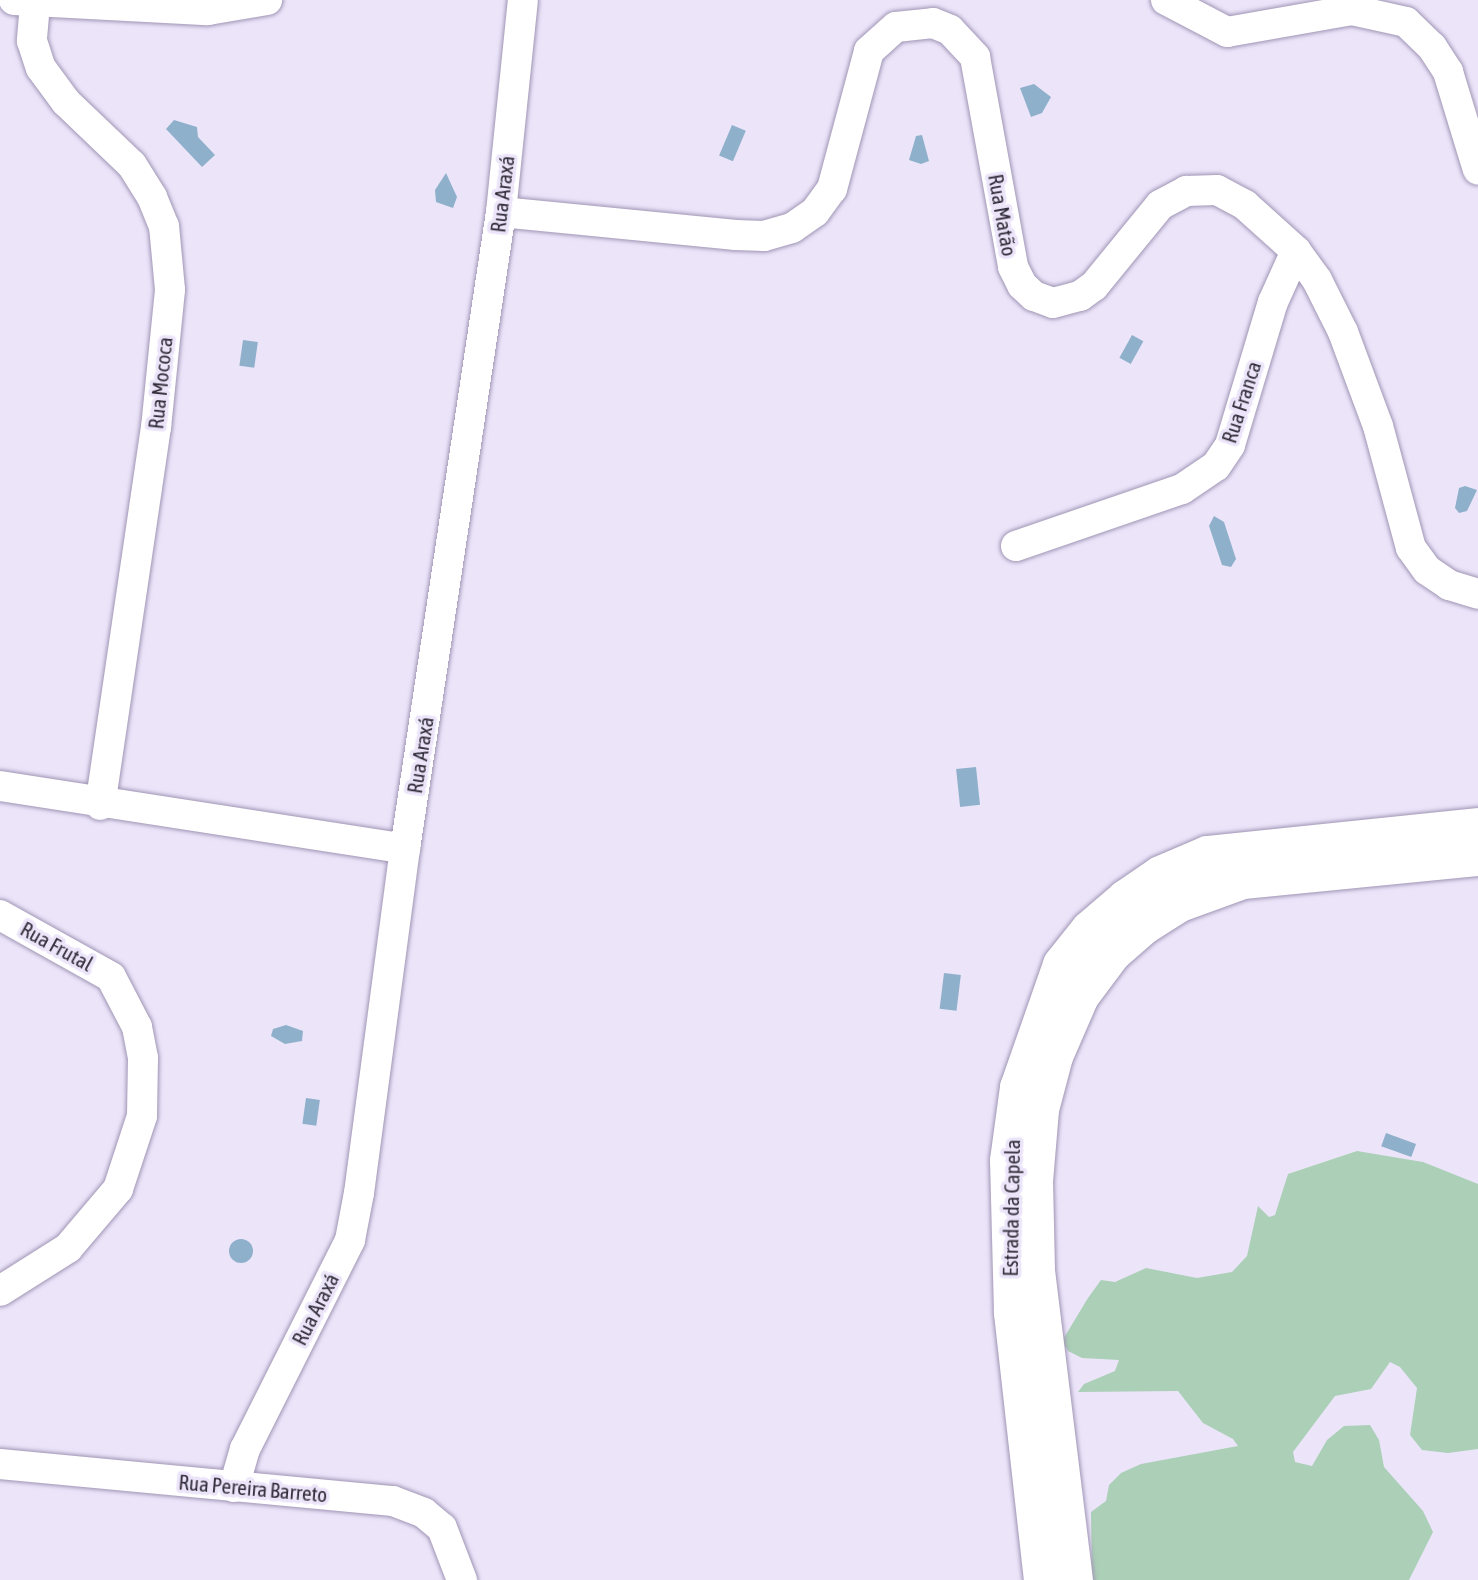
<!DOCTYPE html>
<html>
<head>
<meta charset="utf-8">
<style>
	body { margin:0 }
	#map { position:relative; width:1478px; height:1580px; overflow:hidden; background:#ece5fa; font-family:"Asap Condensed",sans-serif }
	div>[style] { position:absolute }
	.green>* { inset:0; background:#abcfb7 }
	.water>* { inset:0; background:#8fb0cb; transform-origin:0 0 }
	.round { border-radius:50% }
	.roads { filter:drop-shadow(0 0 2px #a095b5) drop-shadow(0 0 2px #a095b5) }
	.minor>* { height:30px; margin:-15px; padding:0 15px; transform-origin:15px; border-radius:15px; background:#fff }
	.major>* { height:37px; margin:-18.5px; padding:0 18.5px; transform-origin:18.5px; border-radius:18.5px; background:#fff }
	span { translate:-50% -50%; white-space:nowrap; text-align:center; line-height:1.15; -webkit-text-stroke:7px #ece5fa; paint-order:stroke }
	.street-label { font-size:21px; color:#312c39 }
</style>
</head>
<body>
<div id="map">
	<div class="green">
		<i style="clip-path:polygon(1357px 1151px,1423px 1162px,1478px 1184px,1478px 1449px,1448px 1453px,1422px 1450px,1410px 1435px,1417px 1388px,1400px 1367px,1390px 1362px,1371px 1389px,1335px 1396px,1293px 1452px,1295px 1462px,1312px 1466px,1327px 1440px,1344px 1426px,1370px 1425px,1379px 1440px,1384px 1467px,1423px 1511px,1433px 1532px,1409px 1580px,1092px 1580px,1091px 1512px,1106px 1501px,1109px 1485px,1121px 1473px,1141px 1464px,1238px 1446px,1233px 1439px,1203px 1423px,1178px 1391px,1078px 1392px,1084px 1384px,1115px 1371px,1119px 1360px,1082px 1358px,1068px 1351px,1062px 1341px,1088px 1298px,1101px 1280px,1115px 1282px,1146px 1268px,1197px 1278px,1232px 1272px,1247px 1256px,1258px 1206px,1269px 1217px,1275px 1215px,1288px 1174px)"></i>
	</div>
	<div class="water">
		<i style="clip-path:polygon(1034px 84px,1051px 97px,1042px 113px,1031px 117px,1020px 88px)"></i>
		<i style="clip-path:polygon(174px 120px,197px 127px,198px 137px,215px 155px,202px 167px,166px 129px)"></i>
		<i style="left:732px;top:125px;width:15px;height:33px;rotate:23deg"></i>
		<i style="clip-path:polygon(922px 135px,929px 161px,921px 164px,909px 160px,916px 136px)"></i>
		<i style="clip-path:polygon(446px 173px,457px 197px,453px 208px,436px 202px,435px 190px)"></i>
		<i style="left:1132px;top:335px;width:13px;height:26px;rotate:29deg"></i>
		<i style="left:243px;top:340px;width:15px;height:26px;rotate:8deg"></i>
		<i style="clip-path:polygon(1465px 486px,1477px 490px,1467px 511px,1459px 513px,1455px 508px,1459px 488px)"></i>
		<i style="clip-path:polygon(1214px 516px,1224px 522px,1236px 559px,1231px 567px,1222px 565px,1209px 526px)"></i>
		<i style="left:976px;top:767px;width:38px;height:20px;rotate:84deg"></i>
		<i style="left:944px;top:973px;width:17px;height:36px;rotate:7deg"></i>
		<i style="clip-path:polygon(286px 1025px,303px 1031px,302px 1041px,285px 1044px,271px 1036px,273px 1029px)"></i>
		<i style="left:306px;top:1098px;width:14px;height:26px;rotate:8deg"></i>
		<i style="left:1386px;top:1133px;width:32px;height:14px;rotate:20deg"></i>
		<i class="round" style="left:229px;top:1239px;width:24px;height:24px"></i>
	</div>
	<div class="roads">
		<div class="minor">
			<i style="left:14px;top:0;width:194px;rotate:3deg"></i>
			<i style="left:208px;top:10px;width:60px;rotate:-9.6deg"></i>
			<i style="left:1166px;top:0;width:69px;rotate:27.7deg"></i>
			<i style="left:1227px;top:32px;width:127px;rotate:-10deg"></i>
			<i style="left:1352px;top:10px;width:55px;rotate:12.5deg"></i>
			<i style="left:1406px;top:22px;width:36px;rotate:44deg"></i>
			<i style="left:1432px;top:47px;width:30px;rotate:57deg"></i>
			<i style="left:1448px;top:72px;width:102px;rotate:73deg"></i>
			<i style="left:35px;top:4px;width:37px;rotate:95deg"></i>
			<i style="left:32px;top:41px;width:28px;rotate:72deg"></i>
			<i style="left:41px;top:68px;width:42px;rotate:53.7deg"></i>
			<i style="left:66px;top:102px;width:91px;rotate:43.7deg"></i>
			<i style="left:132px;top:165px;width:38px;rotate:58deg"></i>
			<i style="left:152px;top:197px;width:31px;rotate:68deg"></i>
			<i style="left:164px;top:226px;width:64px;rotate:84.6deg"></i>
			<i style="left:170px;top:290px;width:138px;rotate:95.8deg"></i>
			<i style="left:156px;top:427px;width:382px;rotate:98.4deg"></i>
			<i style="left:501px;top:212px;width:236px;rotate:5.6deg"></i>
			<i style="left:736px;top:235px;width:28px;rotate:2deg"></i>
			<i style="left:764px;top:236px;width:29px;rotate:-16deg"></i>
			<i style="left:792px;top:228px;width:28px;rotate:-35deg"></i>
			<i style="left:815px;top:212px;width:29px;rotate:-54deg"></i>
			<i style="left:832px;top:189px;width:143px;rotate:-75deg"></i>
			<i style="left:869px;top:51px;width:36px;rotate:-42deg"></i>
			<i style="left:896px;top:27px;width:37px;rotate:-6deg"></i>
			<i style="left:933px;top:23px;width:18px;rotate:22deg"></i>
			<i style="left:950px;top:30px;width:37px;rotate:47deg"></i>
			<i style="left:975px;top:57px;width:213px;rotate:79.7deg"></i>
			<i style="left:1013px;top:267px;width:20px;rotate:63deg"></i>
			<i style="left:1022px;top:285px;width:16px;rotate:43deg"></i>
			<i style="left:1034px;top:296px;width:20px;rotate:20deg"></i>
			<i style="left:1053px;top:303px;width:28px;rotate:-15deg"></i>
			<i style="left:1080px;top:296px;width:17px;rotate:-36deg"></i>
			<i style="left:1094px;top:286px;width:104px;rotate:-50.8deg"></i>
			<i style="left:1160px;top:205px;width:30px;rotate:-28deg"></i>
			<i style="left:1186px;top:191px;width:31px;rotate:-2deg"></i>
			<i style="left:1217px;top:190px;width:32px;rotate:28deg"></i>
			<i style="left:1245px;top:205px;width:69px;rotate:42deg"></i>
			<i style="left:1296px;top:251px;width:36px;rotate:54deg"></i>
			<i style="left:1317px;top:280px;width:58px;rotate:63.4deg"></i>
			<i style="left:1343px;top:332px;width:100px;rotate:69.6deg"></i>
			<i style="left:1378px;top:426px;width:126px;rotate:74.9deg"></i>
			<i style="left:1411px;top:548px;width:27px;rotate:54deg"></i>
			<i style="left:1427px;top:570px;width:27px;rotate:34deg"></i>
			<i style="left:1449px;top:585px;width:30px;rotate:17deg"></i>
			<i style="left:1016px;top:546px;width:176px;rotate:-19deg"></i>
			<i style="left:1182px;top:489px;width:41px;rotate:-34.1deg"></i>
			<i style="left:1216px;top:466px;width:25px;rotate:-56deg"></i>
			<i style="left:1230px;top:445px;width:149px;rotate:-73.3deg"></i>
			<i style="left:1273px;top:302px;width:56px;rotate:-65.7deg"></i>
			<i style="left:0;top:786px;width:410px;rotate:8.8deg"></i>
			<i style="left:0;top:915px;width:127px;rotate:29.2deg"></i>
			<i style="left:111px;top:977px;width:56px;rotate:62.5deg"></i>
			<i style="left:137px;top:1027px;width:32px;rotate:79deg"></i>
			<i style="left:143px;top:1058px;width:58px;rotate:91deg"></i>
			<i style="left:142px;top:1116px;width:77px;rotate:108.2deg"></i>
			<i style="left:118px;top:1189px;width:77px;rotate:130.3deg"></i>
			<i style="left:68px;top:1248px;width:80px;rotate:147.7deg"></i>
			<i style="left:0;top:1464px;width:395px;rotate:5.4deg"></i>
			<i style="left:393px;top:1501px;width:33px;rotate:21deg"></i>
			<i style="left:424px;top:1513px;width:23px;rotate:40deg"></i>
			<i style="left:442px;top:1528px;width:56px;rotate:69deg"></i>
			<i style="left:234px;top:1487px;width:40px;rotate:-74deg"></i>
			<i style="left:245px;top:1449px;width:234px;rotate:-63.3deg"></i>
			<i style="left:350px;top:1240px;width:48px;rotate:-79.2deg"></i>
			<i style="left:359px;top:1193px;width:347px;rotate:-82.4deg"></i>
			<i style="left:405px;top:849px;width:644px;rotate:-81.43deg"></i>
			<i style="left:501px;top:212px;width:213px;rotate:-84.1deg"></i>
		</div>
		<div class="major">
			<i style="left:1042px;top:1580px;width:270px;rotate:-96.4deg"></i>
			<i style="left:1012px;top:1312px;width:152px;rotate:-91.5deg"></i>
			<i style="left:1008px;top:1160px;width:74px;rotate:-82.2deg"></i>
			<i style="left:1018px;top:1087px;width:130px;rotate:-70.7deg"></i>
			<i style="left:1061px;top:964px;width:45px;rotate:-51.3deg"></i>
			<i style="left:1089px;top:929px;width:48px;rotate:-40.7deg"></i>
			<i style="left:1125px;top:898px;width:42px;rotate:-34.4deg"></i>
			<i style="left:1160px;top:874px;width:51px;rotate:-23.1deg"></i>
			<i style="left:1207px;top:854px;width:272px;rotate:-5.9deg"></i>
			<i style="left:1074px;top:1580px;width:313px;rotate:-97deg"></i>
			<i style="left:1036px;top:1269px;width:88px;rotate:-91.3deg"></i>
			<i style="left:1034px;top:1181px;width:72px;rotate:-85.2deg"></i>
			<i style="left:1040px;top:1109px;width:55px;rotate:-75.2deg"></i>
			<i style="left:1054px;top:1056px;width:65px;rotate:-66.6deg"></i>
			<i style="left:1080px;top:996px;width:54px;rotate:-53.3deg"></i>
			<i style="left:1112px;top:953px;width:41px;rotate:-41.1deg"></i>
			<i style="left:1143px;top:926px;width:43px;rotate:-32.6deg"></i>
			<i style="left:1179px;top:903px;width:68px;rotate:-19.8deg"></i>
			<i style="left:1243px;top:880px;width:236px;rotate:-5.6deg"></i>
		</div>
	</div>
	<div class="street-label">
		<span style="left:502px;top:194px;rotate:-83deg">Rua Araxá</span>
		<span style="left:1003px;top:215px;rotate:80deg">Rua Matão</span>
		<span style="left:160px;top:383px;rotate:-84deg">Rua Mococa</span>
		<span style="left:1241px;top:402px;rotate:-72deg">Rua Franca</span>
		<span style="left:420px;top:755px;rotate:-81deg">Rua Araxá</span>
		<span style="left:57px;top:946px;rotate:29deg">Rua Frutal</span>
		<span style="left:1011px;top:1208px;rotate:-89deg">Estrada da Capela</span>
		<span style="left:315px;top:1309px;rotate:-63deg">Rua Araxá</span>
		<span style="left:253px;top:1488px;rotate:5deg">Rua Pereira Barreto</span>
	</div>
</div>
</body>
</html>
